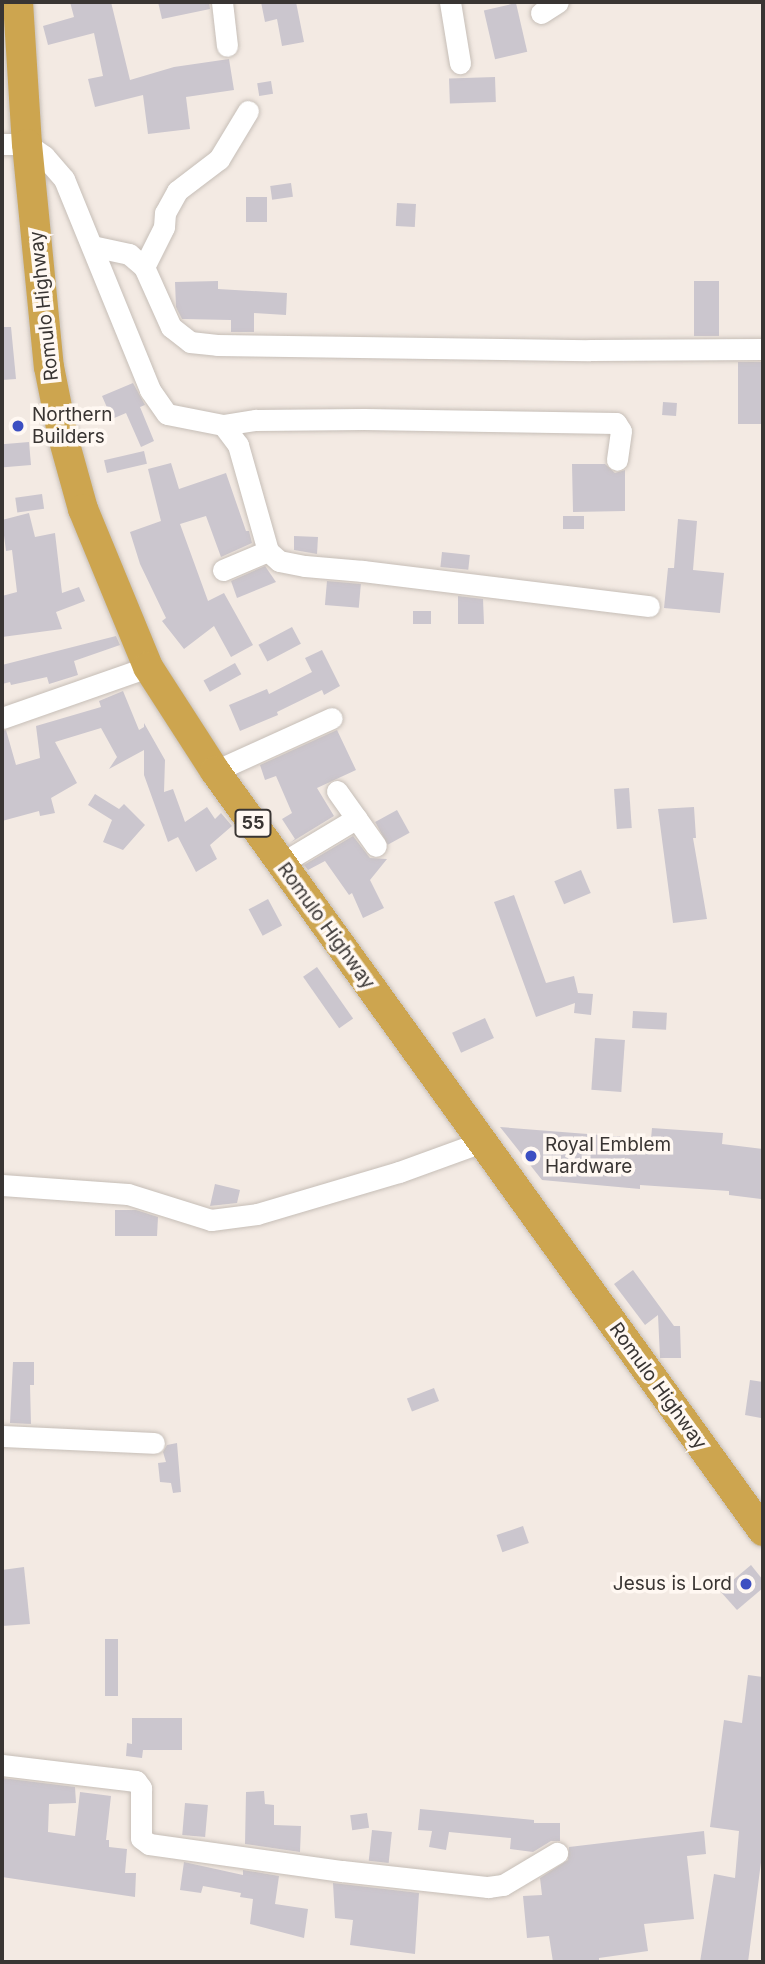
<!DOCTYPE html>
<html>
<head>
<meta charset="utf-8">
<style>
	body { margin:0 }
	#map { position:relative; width:765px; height:1964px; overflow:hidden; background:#f3eae3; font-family:Inter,sans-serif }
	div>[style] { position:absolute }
	.building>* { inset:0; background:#cbc6ce; transform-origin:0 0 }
	.roads { filter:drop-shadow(0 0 2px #c6beb7) drop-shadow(0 0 2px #c6beb7) }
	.minor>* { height:21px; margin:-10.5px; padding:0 10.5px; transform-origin:10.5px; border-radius:10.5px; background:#fff }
	.highway>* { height:30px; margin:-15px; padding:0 15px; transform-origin:15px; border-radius:15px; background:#cda54f }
	.dots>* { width:19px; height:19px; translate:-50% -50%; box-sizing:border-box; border:4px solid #fff8f2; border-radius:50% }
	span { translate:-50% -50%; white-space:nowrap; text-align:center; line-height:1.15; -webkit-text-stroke:7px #fff8f2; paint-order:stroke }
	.shield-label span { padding:2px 5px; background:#fff8f2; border:2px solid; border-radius:5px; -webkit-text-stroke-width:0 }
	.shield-label { font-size:18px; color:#393533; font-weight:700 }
	.street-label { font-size:19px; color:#393533 }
	.poi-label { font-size:19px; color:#393533 }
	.left { translate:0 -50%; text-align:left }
	.right { translate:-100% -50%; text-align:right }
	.frame { position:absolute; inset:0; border:4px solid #393533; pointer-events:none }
</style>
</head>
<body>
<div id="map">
	<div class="building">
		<i style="clip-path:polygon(70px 2px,111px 2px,130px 80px,174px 67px,229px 59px,234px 90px,186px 97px,190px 129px,148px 134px,143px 95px,95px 107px,88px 79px,103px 76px,94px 33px,48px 45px,43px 26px,74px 17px)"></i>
		<i style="clip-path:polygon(158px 2px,209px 2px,210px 9px,162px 19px)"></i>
		<i style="clip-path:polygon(261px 2px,296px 2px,304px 42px,282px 46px,277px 19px,265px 22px)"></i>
		<i style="left:516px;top:3px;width:50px;height:33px;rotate:77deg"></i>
		<i style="left:495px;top:77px;width:25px;height:46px;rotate:88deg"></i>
		<i style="left:271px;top:81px;width:13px;height:14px;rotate:81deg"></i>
		<i style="left:291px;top:183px;width:14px;height:21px;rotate:82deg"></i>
		<i style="left:246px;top:197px;width:21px;height:25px"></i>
		<i style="left:397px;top:203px;width:19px;height:23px;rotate:3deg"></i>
		<i style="clip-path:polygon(218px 281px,218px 289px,287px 293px,286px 315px,254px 313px,254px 332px,231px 332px,231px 320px,182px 319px,176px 307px,175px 282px)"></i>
		<i style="left:694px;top:281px;width:25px;height:55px"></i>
		<i style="clip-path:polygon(2px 327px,11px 327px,16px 379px,2px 380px)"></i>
		<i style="left:738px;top:362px;width:25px;height:62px"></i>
		<i style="clip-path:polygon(133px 383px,145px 405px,140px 407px,154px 441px,141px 447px,126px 413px,112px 419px,102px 396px)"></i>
		<i style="left:663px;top:402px;width:14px;height:13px;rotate:4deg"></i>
		<i style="left:29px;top:442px;width:23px;height:27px;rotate:85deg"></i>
		<i style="left:144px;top:451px;width:13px;height:41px;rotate:77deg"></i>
		<i style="clip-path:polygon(171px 463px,179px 489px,226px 473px,246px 531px,249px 531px,252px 543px,221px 557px,206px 516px,180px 524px,208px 601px,224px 593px,253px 645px,231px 657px,214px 626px,184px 649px,162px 621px,166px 618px,140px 564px,130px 532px,161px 521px,148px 469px)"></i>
		<i style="clip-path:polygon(572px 464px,605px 464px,615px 473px,625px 470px,625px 511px,573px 512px)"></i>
		<i style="left:42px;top:494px;width:15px;height:27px;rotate:82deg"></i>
		<i style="clip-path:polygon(29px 513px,35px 537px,55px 533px,62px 593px,79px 587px,85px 601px,56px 612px,62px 629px,2px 637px,2px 596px,17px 592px,12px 550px,6px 551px,2px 520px)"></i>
		<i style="left:563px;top:516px;width:21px;height:13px"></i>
		<i style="clip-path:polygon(678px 519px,697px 521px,693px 570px,724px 573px,720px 613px,664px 608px,668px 568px,674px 568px)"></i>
		<i style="clip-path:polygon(294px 536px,318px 537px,317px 554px,294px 550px)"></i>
		<i style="left:442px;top:552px;width:28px;height:15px;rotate:6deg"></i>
		<i style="clip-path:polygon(265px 566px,276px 582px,237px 598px,231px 581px)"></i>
		<i style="left:327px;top:581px;width:34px;height:24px;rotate:5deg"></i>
		<i style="clip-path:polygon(458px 596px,483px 599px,484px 624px,458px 624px)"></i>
		<i style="left:413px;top:611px;width:18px;height:13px"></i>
		<i style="left:292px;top:627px;width:19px;height:38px;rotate:62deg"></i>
		<i style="clip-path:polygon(116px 636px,120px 645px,74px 661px,78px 675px,49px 684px,47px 677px,11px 685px,10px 682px,2px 684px,2px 665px)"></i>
		<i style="clip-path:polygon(322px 650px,340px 686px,324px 695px,322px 690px,277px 712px,278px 715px,240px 731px,229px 705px,267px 689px,269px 694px,312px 672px,305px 658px)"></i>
		<i style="left:235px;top:663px;width:13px;height:36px;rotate:61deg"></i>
		<i style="clip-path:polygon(123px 691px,139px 730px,144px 727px,144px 723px,165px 760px,164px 792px,173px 789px,185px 822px,207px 807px,215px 819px,221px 813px,232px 826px,210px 845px,217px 859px,196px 872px,178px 837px,168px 842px,144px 775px,144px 750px,109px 769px,117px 757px,101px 728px,55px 742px,77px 783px,51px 798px,55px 813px,40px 816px,39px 811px,2px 821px,2px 731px,6px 730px,16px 765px,40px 758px,36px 726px,101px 707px,99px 701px)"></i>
		<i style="clip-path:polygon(337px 730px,356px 770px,317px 788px,334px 816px,290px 843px,295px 839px,282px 819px,292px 813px,276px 776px,265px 780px,260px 765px)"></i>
		<i style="left:629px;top:788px;width:40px;height:15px;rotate:86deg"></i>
		<i style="clip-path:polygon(95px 794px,119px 809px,124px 804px,145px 825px,123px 850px,103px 842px,112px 820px,88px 805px)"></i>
		<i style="clip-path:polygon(694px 807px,696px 838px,693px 838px,707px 919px,673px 923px,658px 809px)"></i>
		<i style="left:397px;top:810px;width:26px;height:25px;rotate:61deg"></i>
		<i style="clip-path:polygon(353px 836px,370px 858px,387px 859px,370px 880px,384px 908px,363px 918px,352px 893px,349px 895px,325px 861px,308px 870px,304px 865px)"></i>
		<i style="left:581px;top:870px;width:25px;height:29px;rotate:67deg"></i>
		<i style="clip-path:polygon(514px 895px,546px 983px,574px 976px,578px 993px,593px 994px,591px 1015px,574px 1013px,575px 1003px,536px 1017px,494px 902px)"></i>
		<i style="left:268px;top:899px;width:30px;height:22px;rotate:62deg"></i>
		<i style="left:317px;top:967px;width:63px;height:17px;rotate:55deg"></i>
		<i style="left:633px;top:1011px;width:34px;height:17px;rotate:3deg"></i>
		<i style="left:485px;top:1018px;width:22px;height:36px;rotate:66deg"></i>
		<i style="left:595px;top:1038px;width:30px;height:52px;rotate:4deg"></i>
		<i style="clip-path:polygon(500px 1127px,651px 1139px,652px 1128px,723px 1133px,722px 1144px,763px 1149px,761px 1199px,729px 1195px,729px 1191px,640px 1185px,640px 1189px,542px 1180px)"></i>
		<i style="clip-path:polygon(215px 1184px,240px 1190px,237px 1203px,210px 1206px)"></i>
		<i style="clip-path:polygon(115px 1210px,136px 1210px,158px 1217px,157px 1236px,115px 1236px)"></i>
		<i style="clip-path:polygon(633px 1270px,674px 1326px,680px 1326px,681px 1358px,660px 1358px,658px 1315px,645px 1325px,614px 1284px)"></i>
		<i style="clip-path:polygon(13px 1362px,34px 1362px,34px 1385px,30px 1385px,31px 1424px,10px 1423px)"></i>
		<i style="clip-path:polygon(750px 1380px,763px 1382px,761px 1418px,745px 1415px)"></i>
		<i style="left:434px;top:1388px;width:14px;height:29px;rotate:69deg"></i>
		<i style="clip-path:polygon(177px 1443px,181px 1492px,173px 1493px,171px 1483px,160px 1482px,158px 1463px,166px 1462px,163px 1452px,167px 1445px)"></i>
		<i style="left:523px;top:1526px;width:18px;height:28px;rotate:71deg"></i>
		<i style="clip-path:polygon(751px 1565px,763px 1580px,763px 1588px,737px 1610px,720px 1591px)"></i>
		<i style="clip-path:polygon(24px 1567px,30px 1624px,2px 1626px,2px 1570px)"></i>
		<i style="left:105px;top:1639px;width:13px;height:57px"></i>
		<i style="clip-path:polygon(748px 1675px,763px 1677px,763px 1847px,748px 1962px,700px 1962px,714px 1874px,735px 1878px,739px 1831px,710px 1827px,724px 1720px,742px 1723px)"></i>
		<i style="clip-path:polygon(132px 1718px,182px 1718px,182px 1750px,143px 1750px,142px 1758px,126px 1756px,127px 1743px,132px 1744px)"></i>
		<i style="clip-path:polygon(2px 1778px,75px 1787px,76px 1803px,49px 1804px,48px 1832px,75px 1836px,80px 1792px,111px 1796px,106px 1840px,109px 1840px,109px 1847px,127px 1849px,125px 1873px,136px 1873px,135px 1897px,2px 1877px)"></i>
		<i style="clip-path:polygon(264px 1791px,265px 1804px,274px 1805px,274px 1825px,301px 1826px,300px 1852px,245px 1844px,246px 1792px)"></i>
		<i style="left:185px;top:1803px;width:23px;height:32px;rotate:5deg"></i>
		<i style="clip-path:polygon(420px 1809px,534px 1820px,534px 1823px,560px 1823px,560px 1841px,551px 1841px,533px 1852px,510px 1849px,511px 1838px,449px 1832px,446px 1850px,429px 1847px,432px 1831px,418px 1830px)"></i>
		<i style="left:367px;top:1813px;width:15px;height:17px;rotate:82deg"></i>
		<i style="left:372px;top:1830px;width:20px;height:31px;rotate:6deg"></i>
		<i style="clip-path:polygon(704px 1831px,706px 1854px,687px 1856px,694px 1919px,644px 1924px,648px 1951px,599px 1958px,599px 1962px,553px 1962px,549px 1936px,527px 1938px,523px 1896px,542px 1895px,540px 1878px,568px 1860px,569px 1847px)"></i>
		<i style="clip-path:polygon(184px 1862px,243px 1875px,243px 1870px,279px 1876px,275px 1904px,308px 1909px,304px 1938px,250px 1924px,253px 1899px,240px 1897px,241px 1893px,203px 1886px,201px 1893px,180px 1890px)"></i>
		<i style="clip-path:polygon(333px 1883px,419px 1893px,415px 1954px,350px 1945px,353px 1920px,335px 1918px)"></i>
	</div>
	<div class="roads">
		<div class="minor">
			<i style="left:222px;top:2px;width:44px;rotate:83.5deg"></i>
			<i style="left:450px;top:2px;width:62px;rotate:80.7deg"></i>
			<i style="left:541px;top:13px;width:20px;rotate:-33deg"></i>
			<i style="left:2px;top:144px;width:25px"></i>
			<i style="left:27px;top:144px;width:21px;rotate:35deg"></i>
			<i style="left:44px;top:156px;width:30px;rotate:49deg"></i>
			<i style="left:64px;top:179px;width:228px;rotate:67.8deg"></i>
			<i style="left:150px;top:390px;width:29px;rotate:55deg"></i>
			<i style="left:167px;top:414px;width:57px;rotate:11.1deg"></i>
			<i style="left:223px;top:425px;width:25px;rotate:53deg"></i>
			<i style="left:238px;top:445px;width:110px;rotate:74.2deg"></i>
			<i style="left:268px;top:551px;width:15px;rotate:42deg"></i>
			<i style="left:279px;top:561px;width:26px;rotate:11deg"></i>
			<i style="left:305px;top:566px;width:58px;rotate:4.9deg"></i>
			<i style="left:363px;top:571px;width:288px;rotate:7deg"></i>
			<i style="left:92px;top:246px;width:38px;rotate:12deg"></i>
			<i style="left:129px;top:254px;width:20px;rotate:41deg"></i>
			<i style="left:144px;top:267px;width:66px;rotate:65.8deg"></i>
			<i style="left:171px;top:327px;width:24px;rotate:38deg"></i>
			<i style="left:190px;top:342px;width:27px;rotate:6deg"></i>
			<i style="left:217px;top:345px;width:373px;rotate:0.8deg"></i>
			<i style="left:590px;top:350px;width:173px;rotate:-0.3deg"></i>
			<i style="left:144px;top:267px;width:45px;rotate:-63.4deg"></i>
			<i style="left:164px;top:227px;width:14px;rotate:-86deg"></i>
			<i style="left:165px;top:213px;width:25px;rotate:-61deg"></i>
			<i style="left:177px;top:191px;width:53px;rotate:-37.3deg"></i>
			<i style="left:219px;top:159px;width:56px;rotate:-58.9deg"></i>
			<i style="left:223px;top:425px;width:33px;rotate:-9deg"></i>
			<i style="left:256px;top:420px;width:108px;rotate:-0.5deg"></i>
			<i style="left:364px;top:419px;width:252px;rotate:0.9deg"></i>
			<i style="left:616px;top:423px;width:9px;rotate:58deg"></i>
			<i style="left:621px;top:431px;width:29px;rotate:98deg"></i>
			<i style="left:223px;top:570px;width:49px;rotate:-22.9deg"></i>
			<i style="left:2px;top:718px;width:155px;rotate:-19.3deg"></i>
			<i style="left:215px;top:771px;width:128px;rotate:-24.4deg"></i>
			<i style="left:337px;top:791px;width:67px;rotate:54.7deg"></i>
			<i style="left:282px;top:863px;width:87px;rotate:-31deg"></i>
			<i style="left:2px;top:1185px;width:126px;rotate:4.1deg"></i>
			<i style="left:128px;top:1194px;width:87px;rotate:17.4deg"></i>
			<i style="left:211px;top:1220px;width:46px;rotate:-7.4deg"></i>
			<i style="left:257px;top:1214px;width:148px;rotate:-16.5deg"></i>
			<i style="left:399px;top:1172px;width:88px;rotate:-19.9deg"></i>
			<i style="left:2px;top:1436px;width:152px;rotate:2.6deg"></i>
			<i style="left:2px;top:1765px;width:135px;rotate:6.8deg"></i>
			<i style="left:136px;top:1781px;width:9px;rotate:54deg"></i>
			<i style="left:141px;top:1788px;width:50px;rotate:90deg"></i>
			<i style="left:141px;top:1838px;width:10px;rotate:37deg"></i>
			<i style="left:149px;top:1844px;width:195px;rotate:8deg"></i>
			<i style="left:342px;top:1871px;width:147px;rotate:6.3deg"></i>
			<i style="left:488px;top:1887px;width:15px;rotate:-8deg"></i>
			<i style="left:503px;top:1885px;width:63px;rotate:-30.7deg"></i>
		</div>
		<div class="highway">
			<i style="left:18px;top:2px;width:142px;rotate:86.4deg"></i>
			<i style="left:27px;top:144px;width:224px;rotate:84.4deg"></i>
			<i style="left:49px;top:367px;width:71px;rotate:78.7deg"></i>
			<i style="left:63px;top:437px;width:75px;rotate:74.5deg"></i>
			<i style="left:83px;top:509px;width:171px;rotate:67.6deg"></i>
			<i style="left:148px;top:667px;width:124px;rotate:57.2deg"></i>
			<i style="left:215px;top:771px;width:937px;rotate:54.21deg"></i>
		</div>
	</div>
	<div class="dots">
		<i style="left:18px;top:426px;background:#3c4fc2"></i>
		<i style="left:531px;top:1156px;background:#3c4fc2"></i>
		<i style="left:746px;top:1584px;background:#3c4fc2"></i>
	</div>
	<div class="shield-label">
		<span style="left:253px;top:823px">55</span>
	</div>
	<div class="street-label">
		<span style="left:44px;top:306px;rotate:-96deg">Romulo Highway</span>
		<span style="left:326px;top:926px;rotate:54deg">Romulo Highway</span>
		<span style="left:658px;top:1386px;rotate:54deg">Romulo Highway</span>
	</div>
	<div class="poi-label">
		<span class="left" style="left:32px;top:426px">Northern<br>Builders</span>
		<span class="left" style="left:545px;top:1156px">Royal Emblem<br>Hardware</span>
		<span class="right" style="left:732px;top:1584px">Jesus is Lord</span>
	</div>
	<div class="frame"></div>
</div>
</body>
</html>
